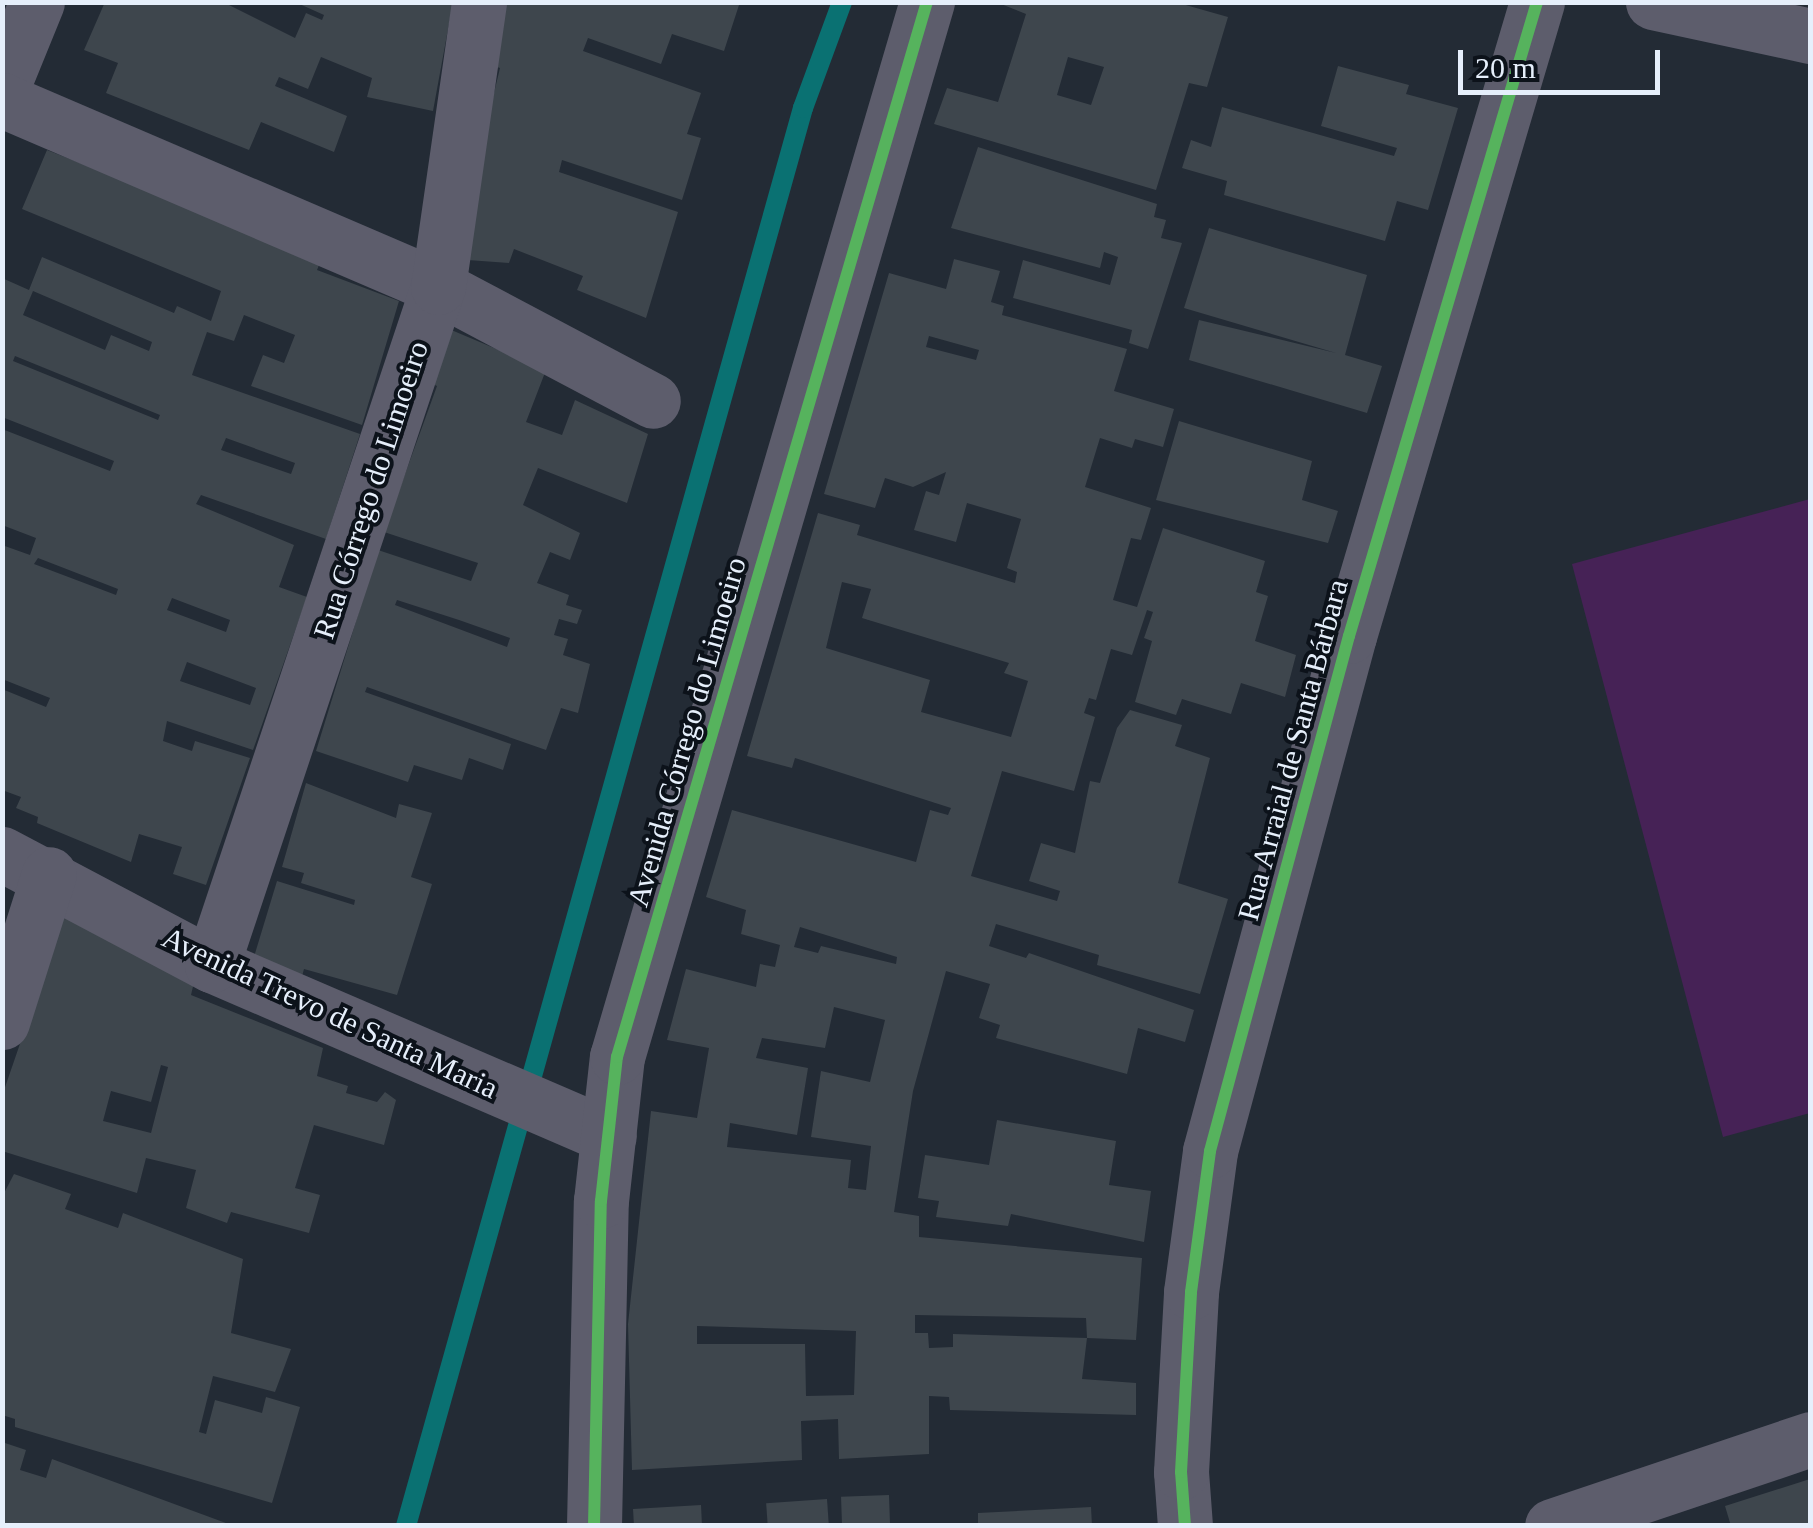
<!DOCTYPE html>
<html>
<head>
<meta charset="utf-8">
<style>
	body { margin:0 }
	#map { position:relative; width:1813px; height:1528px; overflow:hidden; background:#232b35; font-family:Georgia,serif }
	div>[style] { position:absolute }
	.green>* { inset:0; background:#462256 }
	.stream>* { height:20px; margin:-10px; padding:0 10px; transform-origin:10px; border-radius:10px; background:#0a7172 }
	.building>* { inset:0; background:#3e464d; transform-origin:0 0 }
	.minor>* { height:55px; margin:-27.5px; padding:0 27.5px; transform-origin:27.5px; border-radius:27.5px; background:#5d5d6c }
	.cycleway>* { height:12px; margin:-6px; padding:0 6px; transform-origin:6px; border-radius:6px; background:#56b35d }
	span { translate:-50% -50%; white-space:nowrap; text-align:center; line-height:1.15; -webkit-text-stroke:8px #0c121a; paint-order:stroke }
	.street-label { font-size:30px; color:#e6effb }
	.frame { position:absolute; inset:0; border:5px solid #e6effb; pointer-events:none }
	.scale { position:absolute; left:1458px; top:50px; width:202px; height:45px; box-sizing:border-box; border:5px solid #e6effb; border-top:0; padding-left:12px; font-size:30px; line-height:35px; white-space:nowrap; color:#e6effb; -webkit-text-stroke:8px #0c121a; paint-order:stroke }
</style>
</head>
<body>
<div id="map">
	<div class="green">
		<i style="clip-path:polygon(1810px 499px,1810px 1113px,1723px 1137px,1572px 564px)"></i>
	</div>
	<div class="stream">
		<i style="left:406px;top:1526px;width:1473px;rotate:-74.36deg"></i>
		<i style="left:803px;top:108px;width:113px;rotate:-69.8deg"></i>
	</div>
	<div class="building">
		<i style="clip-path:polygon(105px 2px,223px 2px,295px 38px,306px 13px,322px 20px,324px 15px,295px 2px,453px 2px,433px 111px,367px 97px,372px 78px,321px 57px,308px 89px,279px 77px,275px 86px,347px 116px,334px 152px,261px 122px,249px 150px,106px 93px,118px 63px,84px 50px)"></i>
		<i style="clip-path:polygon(494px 2px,740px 2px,724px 51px,672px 34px,661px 64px,588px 38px,583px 51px,701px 93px,687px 134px,701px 138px,682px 200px,562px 160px,559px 172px,678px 212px,646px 318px,577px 290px,583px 276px,514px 249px,509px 263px,454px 259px,500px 68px,482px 62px)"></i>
		<i style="clip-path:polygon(evenodd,996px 2px,1175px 2px,1228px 17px,1207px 87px,1189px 83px,1156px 190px,934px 124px,947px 88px,998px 102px,1026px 14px,996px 2px,1068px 57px,1104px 67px,1091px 105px,1057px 95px,1068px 57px)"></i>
		<i style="clip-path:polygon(1338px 66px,1409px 85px,1406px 94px,1458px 108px,1428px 210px,1397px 201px,1385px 241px,1224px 195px,1227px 181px,1182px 168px,1191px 140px,1211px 147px,1222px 107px,1394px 156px,1397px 148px,1321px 126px)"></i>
		<i style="clip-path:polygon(978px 147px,1157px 204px,1154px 217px,1166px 220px,1161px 238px,1182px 243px,1148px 349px,1129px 343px,1132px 330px,1013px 298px,1023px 260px,1110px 285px,1118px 257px,1104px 252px,1100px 268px,951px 228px)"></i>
		<i style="clip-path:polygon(evenodd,47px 150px,322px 258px,317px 270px,399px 301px,362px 425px,251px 386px,263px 355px,284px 363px,295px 335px,244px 315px,234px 341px,207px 332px,195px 366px,192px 375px,360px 434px,326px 539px,201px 495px,196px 504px,294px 545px,279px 587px,307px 597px,253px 750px,167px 721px,163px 741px,192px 751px,195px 741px,250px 758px,206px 885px,173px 874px,182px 847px,139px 834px,131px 862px,37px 823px,38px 817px,16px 808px,21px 797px,2px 790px,2px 689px,46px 707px,50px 698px,2px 679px,2px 545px,30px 555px,36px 538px,2px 525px,2px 429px,110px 471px,114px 461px,2px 417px,2px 278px,29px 290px,42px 257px,174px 313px,177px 306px,211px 321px,221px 291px,22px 209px,47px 150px,33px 291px,152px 342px,149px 351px,111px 335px,105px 350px,23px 315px,33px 291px,47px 150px,15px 356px,160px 415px,158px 420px,13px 361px,15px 356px,47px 150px,226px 438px,295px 463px,291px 474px,221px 450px,226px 438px,47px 150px,38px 558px,118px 589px,116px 595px,34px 564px,38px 558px,47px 150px,172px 598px,230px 620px,226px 632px,167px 610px,172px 598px,47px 150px,187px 662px,256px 688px,250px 705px,180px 681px,187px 662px)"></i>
		<i style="clip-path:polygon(1209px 228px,1367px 275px,1345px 355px,1382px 366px,1367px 413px,1189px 360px,1199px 320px,1336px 353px,1184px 308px)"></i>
		<i style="clip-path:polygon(evenodd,954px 259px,1000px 271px,991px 302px,1004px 306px,1002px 315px,1127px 349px,1114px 391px,1174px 409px,1163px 447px,1135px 439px,1132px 448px,1100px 438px,1085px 487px,1151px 508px,1141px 540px,1131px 538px,1113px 600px,1137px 607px,1163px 528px,1265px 561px,1256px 592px,1268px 596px,1255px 641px,1296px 655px,1285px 697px,1241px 683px,1231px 714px,1182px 699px,1176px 715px,1135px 702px,1152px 641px,1144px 638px,1153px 612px,1147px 610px,1132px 655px,1111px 649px,1096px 700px,1089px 698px,1084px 713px,1095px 717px,1074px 791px,1002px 771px,971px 876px,1057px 901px,1060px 891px,1029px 881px,1041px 843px,1075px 853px,1090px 781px,1100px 783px,1117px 728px,1130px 710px,1182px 725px,1175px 746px,1210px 758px,1178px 883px,1228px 899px,1200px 994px,1097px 965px,1099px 955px,996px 924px,989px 946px,1026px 958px,1029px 953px,1194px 1010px,1185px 1042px,1138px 1028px,1127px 1074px,996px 1038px,1000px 1025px,979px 1018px,990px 984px,946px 971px,913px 1091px,894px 1212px,919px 1216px,919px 1237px,1142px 1258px,1136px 1340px,1087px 1338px,1082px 1379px,1136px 1383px,1136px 1415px,950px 1410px,949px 1397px,929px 1396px,929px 1454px,839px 1459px,838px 1419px,801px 1421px,802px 1460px,632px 1470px,628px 1324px,651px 1111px,697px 1118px,709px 1048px,667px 1040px,686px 969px,756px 987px,760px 964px,775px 967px,780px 945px,741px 934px,746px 910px,706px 897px,732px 810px,916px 862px,930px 810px,948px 815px,951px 808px,795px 758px,792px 768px,747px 756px,818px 513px,860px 525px,857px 535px,1015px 583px,1017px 572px,1007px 568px,1021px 519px,967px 503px,956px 542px,914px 530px,926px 491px,939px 495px,946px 472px,913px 487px,885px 478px,875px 508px,824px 494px,889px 273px,946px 289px,954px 259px,929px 336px,979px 350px,976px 360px,926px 347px,929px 336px,954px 259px,842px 582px,871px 589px,862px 618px,1009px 663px,1004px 673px,1028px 681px,1011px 737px,921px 712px,930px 680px,826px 648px,842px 582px,954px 259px,800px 927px,897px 957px,896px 964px,821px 946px,818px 953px,794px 947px,800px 927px,954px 259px,834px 1007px,885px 1020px,870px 1082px,821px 1071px,811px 1137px,871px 1146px,866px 1190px,848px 1188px,851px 1160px,727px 1147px,730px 1123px,797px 1135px,808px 1068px,756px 1058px,762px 1038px,825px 1048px,834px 1007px,954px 259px,915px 1315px,1086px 1318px,1087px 1338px,953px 1334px,953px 1347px,929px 1348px,928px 1333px,915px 1333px,915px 1315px,954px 259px,697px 1326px,856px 1331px,854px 1395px,806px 1396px,805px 1344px,697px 1344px,697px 1326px)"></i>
		<i style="clip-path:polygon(evenodd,449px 329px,546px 370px,526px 422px,562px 435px,575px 400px,648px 434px,627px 503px,538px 468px,523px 505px,580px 533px,570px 560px,550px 552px,537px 583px,569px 595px,566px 605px,582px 610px,577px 624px,559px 619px,554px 635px,568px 639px,563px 655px,590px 664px,578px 713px,561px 708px,546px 750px,367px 687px,365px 692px,511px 744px,503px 770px,469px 758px,462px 780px,414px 765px,408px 782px,316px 751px,378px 550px,471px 581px,478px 563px,384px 532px,437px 386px,426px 381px,449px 329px,397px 600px,459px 620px,510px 638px,507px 647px,395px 605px,397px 600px)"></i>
		<i style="clip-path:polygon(1179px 421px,1312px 461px,1302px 500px,1338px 511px,1328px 543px,1156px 500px)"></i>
		<i style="clip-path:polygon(306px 783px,396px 818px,399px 804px,432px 813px,411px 877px,432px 884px,397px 995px,304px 969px,298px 991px,253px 960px,277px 881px,354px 905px,355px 900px,301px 883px,304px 873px,282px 867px)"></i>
		<i style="clip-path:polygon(evenodd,64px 916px,195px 978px,191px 995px,323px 1048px,317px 1076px,348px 1086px,346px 1093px,377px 1102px,385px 1092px,396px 1100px,384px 1145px,314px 1125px,295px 1188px,320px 1195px,309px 1233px,231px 1212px,227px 1223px,186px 1208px,196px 1170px,146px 1158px,137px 1193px,2px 1151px,2px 1096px,64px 916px,161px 1065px,168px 1067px,151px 1133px,103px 1121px,111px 1091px,151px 1102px,161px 1065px)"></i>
		<i style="clip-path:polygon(997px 1120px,1116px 1141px,1109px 1185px,1151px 1191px,1144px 1242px,1011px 1214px,1008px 1226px,936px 1217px,939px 1201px,918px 1198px,925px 1155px,989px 1165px)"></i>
		<i style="clip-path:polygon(14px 1174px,71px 1194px,65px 1209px,118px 1228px,123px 1213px,243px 1259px,231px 1333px,291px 1349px,275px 1392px,213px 1376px,199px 1432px,206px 1434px,215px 1400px,262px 1413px,266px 1397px,300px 1407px,272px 1503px,15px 1427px,15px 1419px,2px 1415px,2px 1197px)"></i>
		<i style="clip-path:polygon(2px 1442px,26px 1450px,20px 1470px,46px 1478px,52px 1459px,234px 1526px,2px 1526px)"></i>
		<i style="clip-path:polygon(1810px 1479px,1810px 1526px,1731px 1526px,1725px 1506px)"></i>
		<i style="left:889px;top:1495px;width:31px;height:48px;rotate:88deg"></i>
		<i style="left:827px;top:1499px;width:27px;height:61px;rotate:86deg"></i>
		<i style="clip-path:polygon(701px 1505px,702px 1526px,634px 1526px,633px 1509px)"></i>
		<i style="clip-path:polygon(1091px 1507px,1092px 1526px,978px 1526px,978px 1513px)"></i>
	</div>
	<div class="minor">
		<i style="left:1653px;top:2px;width:161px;rotate:12.2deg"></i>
		<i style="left:2px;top:88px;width:93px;rotate:-67.9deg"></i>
		<i style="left:2px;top:100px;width:474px;rotate:23.2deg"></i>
		<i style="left:438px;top:287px;width:243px;rotate:27.9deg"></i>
		<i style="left:2px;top:854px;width:238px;rotate:27.9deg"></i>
		<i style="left:212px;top:965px;width:432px;rotate:23.3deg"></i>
		<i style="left:212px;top:965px;width:715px;rotate:-71.57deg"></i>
		<i style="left:438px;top:287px;width:288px;rotate:-81.8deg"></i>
		<i style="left:2px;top:1022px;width:155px;rotate:-72.4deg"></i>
		<i style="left:594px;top:1526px;width:325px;rotate:-88.8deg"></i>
		<i style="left:601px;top:1201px;width:145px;rotate:-83.7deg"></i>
		<i style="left:617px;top:1057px;width:1100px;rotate:-73.63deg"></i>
		<i style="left:1185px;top:1526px;width:54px;rotate:-94.2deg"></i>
		<i style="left:1181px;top:1472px;width:180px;rotate:-86.8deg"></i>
		<i style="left:1191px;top:1292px;width:142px;rotate:-82.3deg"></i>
		<i style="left:1210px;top:1151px;width:533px;rotate:-74.9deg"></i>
		<i style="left:1349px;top:636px;width:661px;rotate:-73.48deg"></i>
		<i style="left:1552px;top:1526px;width:272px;rotate:-18.6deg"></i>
	</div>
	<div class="cycleway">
		<i style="left:594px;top:1526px;width:325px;rotate:-88.8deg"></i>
		<i style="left:601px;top:1201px;width:145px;rotate:-83.7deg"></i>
		<i style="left:617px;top:1057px;width:1100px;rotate:-73.63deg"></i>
		<i style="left:1185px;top:1526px;width:54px;rotate:-94.2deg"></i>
		<i style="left:1181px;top:1472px;width:180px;rotate:-86.8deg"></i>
		<i style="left:1191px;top:1292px;width:142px;rotate:-82.3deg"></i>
		<i style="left:1210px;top:1151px;width:533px;rotate:-74.9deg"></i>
		<i style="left:1349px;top:636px;width:661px;rotate:-73.48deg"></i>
	</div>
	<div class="street-label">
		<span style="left:371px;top:490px;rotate:-72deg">Rua Córrego do Limoeiro</span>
		<span style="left:687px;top:732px;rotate:-74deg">Avenida Córrego do Limoeiro</span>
		<span style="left:1293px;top:750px;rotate:-75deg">Rua Arraial de Santa Bárbara</span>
		<span style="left:330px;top:1013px;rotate:25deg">Avenida Trevo de Santa Maria</span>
	</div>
	<div class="frame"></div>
	<div class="scale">20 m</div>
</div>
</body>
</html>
